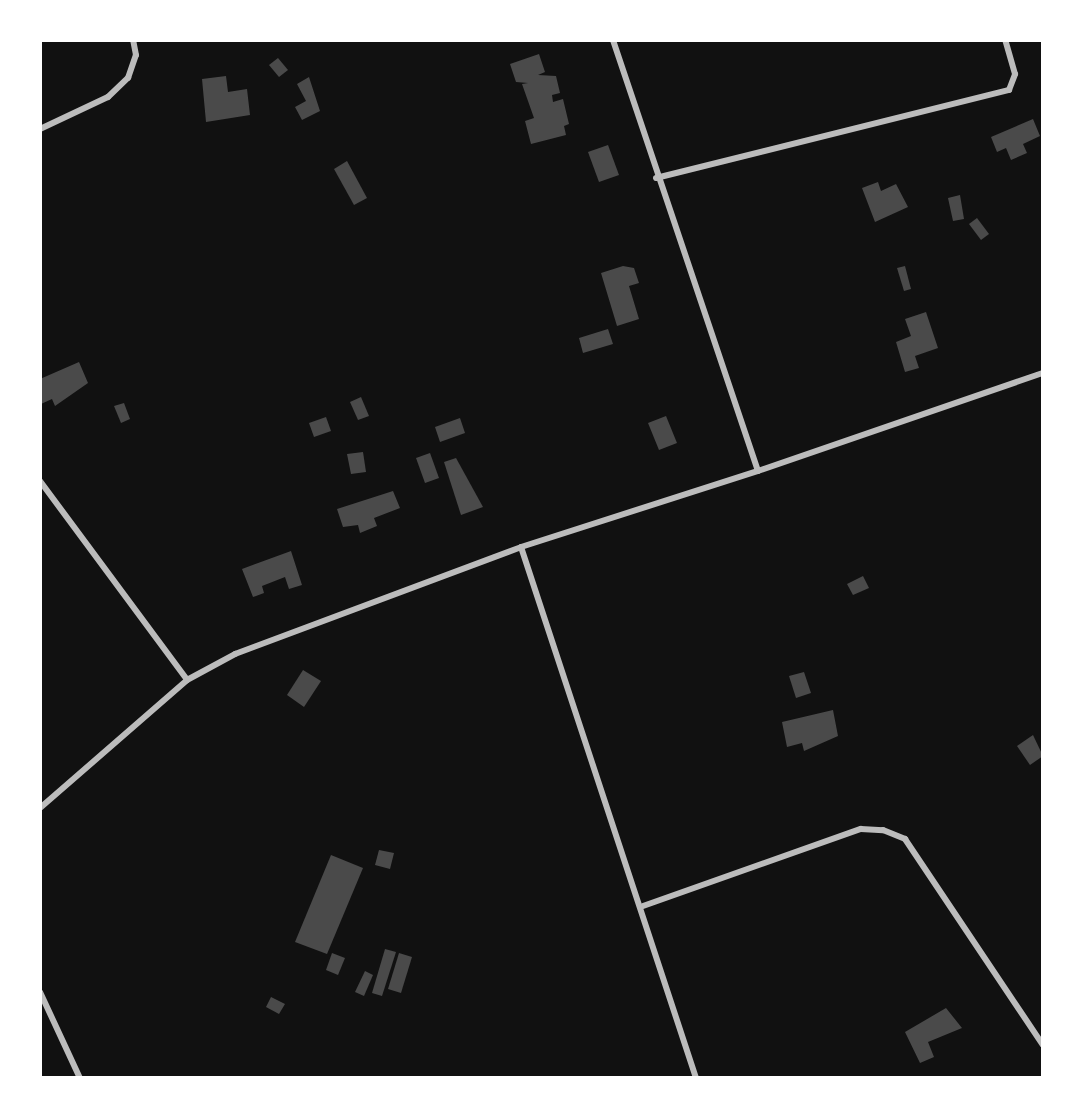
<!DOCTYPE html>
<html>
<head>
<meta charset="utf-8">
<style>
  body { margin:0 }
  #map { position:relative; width:1083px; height:1118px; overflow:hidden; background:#111; font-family:Barlow,sans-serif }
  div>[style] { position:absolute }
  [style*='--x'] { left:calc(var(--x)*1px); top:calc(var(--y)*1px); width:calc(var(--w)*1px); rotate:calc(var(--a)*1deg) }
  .building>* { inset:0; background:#4a4a4a }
  .minor>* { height:6px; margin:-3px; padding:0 3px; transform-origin:3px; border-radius:3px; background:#bcbcbc }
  span { translate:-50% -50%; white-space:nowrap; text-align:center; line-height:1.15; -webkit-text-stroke:10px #fff; paint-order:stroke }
  .frame { position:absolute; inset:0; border:42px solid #fff; pointer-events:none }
</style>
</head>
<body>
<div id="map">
  <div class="building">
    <i style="clip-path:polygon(539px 54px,545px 72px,538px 75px,556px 76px,560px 93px,552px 95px,553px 102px,563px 99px,569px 124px,564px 126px,566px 135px,531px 144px,525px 121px,534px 118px,522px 84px,528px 83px,516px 82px,510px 64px)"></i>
    <i style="clip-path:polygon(278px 58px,288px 70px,279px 77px,269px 65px)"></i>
    <i style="clip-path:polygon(226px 76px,228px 92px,247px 89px,250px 115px,206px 122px,202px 79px)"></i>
    <i style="clip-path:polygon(309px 77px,320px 111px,302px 120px,295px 107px,306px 101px,297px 84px)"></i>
    <i style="clip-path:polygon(1033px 119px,1040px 136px,1023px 144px,1027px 153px,1011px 160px,1006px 148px,997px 152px,991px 137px)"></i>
    <i style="clip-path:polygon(608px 145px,619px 175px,599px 182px,588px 152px)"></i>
    <i style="clip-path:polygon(347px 161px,367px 198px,354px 205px,334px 169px)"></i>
    <i style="clip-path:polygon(878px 182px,881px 191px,896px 184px,908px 207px,875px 222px,862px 188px)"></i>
    <i style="clip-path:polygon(960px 195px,964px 219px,953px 221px,948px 198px)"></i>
    <i style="clip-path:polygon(977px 218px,989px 234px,981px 240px,969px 224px)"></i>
    <i style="clip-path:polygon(623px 266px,634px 268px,639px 283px,629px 286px,639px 319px,617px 326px,601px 273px)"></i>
    <i style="clip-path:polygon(905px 266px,911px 289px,904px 291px,897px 268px)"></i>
    <i style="clip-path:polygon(926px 312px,938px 348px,915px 356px,919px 368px,905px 372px,896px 342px,911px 336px,905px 319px)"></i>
    <i style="clip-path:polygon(608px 329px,613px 344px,583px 353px,579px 338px)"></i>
    <i style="clip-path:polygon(79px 362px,88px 383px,55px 406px,52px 399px,41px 404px,40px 379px)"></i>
    <i style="clip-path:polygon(361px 397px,369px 416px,358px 420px,350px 402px)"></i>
    <i style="clip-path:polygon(124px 403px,130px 419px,121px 423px,114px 406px)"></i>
    <i style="clip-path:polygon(666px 416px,677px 443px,659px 450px,648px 423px)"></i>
    <i style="clip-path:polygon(326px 417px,331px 431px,314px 437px,309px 423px)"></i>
    <i style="clip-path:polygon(460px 418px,465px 433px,440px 442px,435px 427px)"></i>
    <i style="clip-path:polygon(363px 452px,366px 472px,351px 474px,347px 454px)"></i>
    <i style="clip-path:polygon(430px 453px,439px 478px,425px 483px,416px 458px)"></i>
    <i style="clip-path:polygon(456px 458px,483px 507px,461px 515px,444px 462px)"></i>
    <i style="clip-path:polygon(393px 491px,400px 508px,374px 518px,377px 526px,360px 533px,358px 525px,343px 527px,337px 509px)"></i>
    <i style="clip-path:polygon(291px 551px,302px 585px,289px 589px,285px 577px,262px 586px,264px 593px,253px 597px,242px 569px)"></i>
    <i style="clip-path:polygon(863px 576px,869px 588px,853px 595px,847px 584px)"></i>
    <i style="clip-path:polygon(303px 670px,321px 681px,304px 707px,287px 695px)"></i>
    <i style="clip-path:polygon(804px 672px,811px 693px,796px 698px,789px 676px)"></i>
    <i style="clip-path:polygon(833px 710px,838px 736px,804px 751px,802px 743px,787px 747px,782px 722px)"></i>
    <i style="clip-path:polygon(1033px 735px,1043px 756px,1030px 765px,1017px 746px)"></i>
    <i style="clip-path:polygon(379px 850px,394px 853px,390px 869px,375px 865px)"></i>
    <i style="clip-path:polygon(331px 855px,363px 868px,327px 954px,295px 942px)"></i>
    <i style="clip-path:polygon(385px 949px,396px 952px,382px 996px,372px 993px)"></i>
    <i style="clip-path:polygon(332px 953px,345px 958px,338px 975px,326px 970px)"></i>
    <i style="clip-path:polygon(399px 953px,412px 957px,401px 993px,388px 989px)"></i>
    <i style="clip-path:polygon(365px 971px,373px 975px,364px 996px,355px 992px)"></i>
    <i style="clip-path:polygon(271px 997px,285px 1004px,279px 1014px,266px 1007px)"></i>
    <i style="clip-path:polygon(946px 1008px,962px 1028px,928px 1042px,934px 1057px,920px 1063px,905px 1032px)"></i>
  </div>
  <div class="minor">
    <i style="--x:40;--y:129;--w:75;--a:-25.2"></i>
    <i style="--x:108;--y:97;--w:28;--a:-44"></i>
    <i style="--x:128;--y:78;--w:24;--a:-71"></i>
    <i style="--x:136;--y:55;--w:15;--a:-101"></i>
    <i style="--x:656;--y:178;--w:364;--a:-14"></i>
    <i style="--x:1009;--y:90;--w:17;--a:-69"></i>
    <i style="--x:1015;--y:74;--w:35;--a:-106"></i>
    <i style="--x:758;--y:471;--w:301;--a:-19"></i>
    <i style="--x:40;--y:481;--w:247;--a:53.5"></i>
    <i style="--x:521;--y:547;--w:559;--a:71.76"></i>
    <i style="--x:40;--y:808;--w:195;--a:-41"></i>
    <i style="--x:187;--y:680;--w:55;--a:-28.4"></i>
    <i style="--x:235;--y:654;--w:305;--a:-20.5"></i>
    <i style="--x:521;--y:547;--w:249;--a:-17.8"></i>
    <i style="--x:758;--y:471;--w:455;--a:-108.6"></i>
    <i style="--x:643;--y:906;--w:231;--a:-19.5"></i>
    <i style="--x:861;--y:829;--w:22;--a:3"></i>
    <i style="--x:883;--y:830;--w:24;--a:22"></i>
    <i style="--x:905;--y:839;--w:248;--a:56.2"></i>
    <i style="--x:40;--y:992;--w:95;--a:65.1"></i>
  </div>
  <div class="frame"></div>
</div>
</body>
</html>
